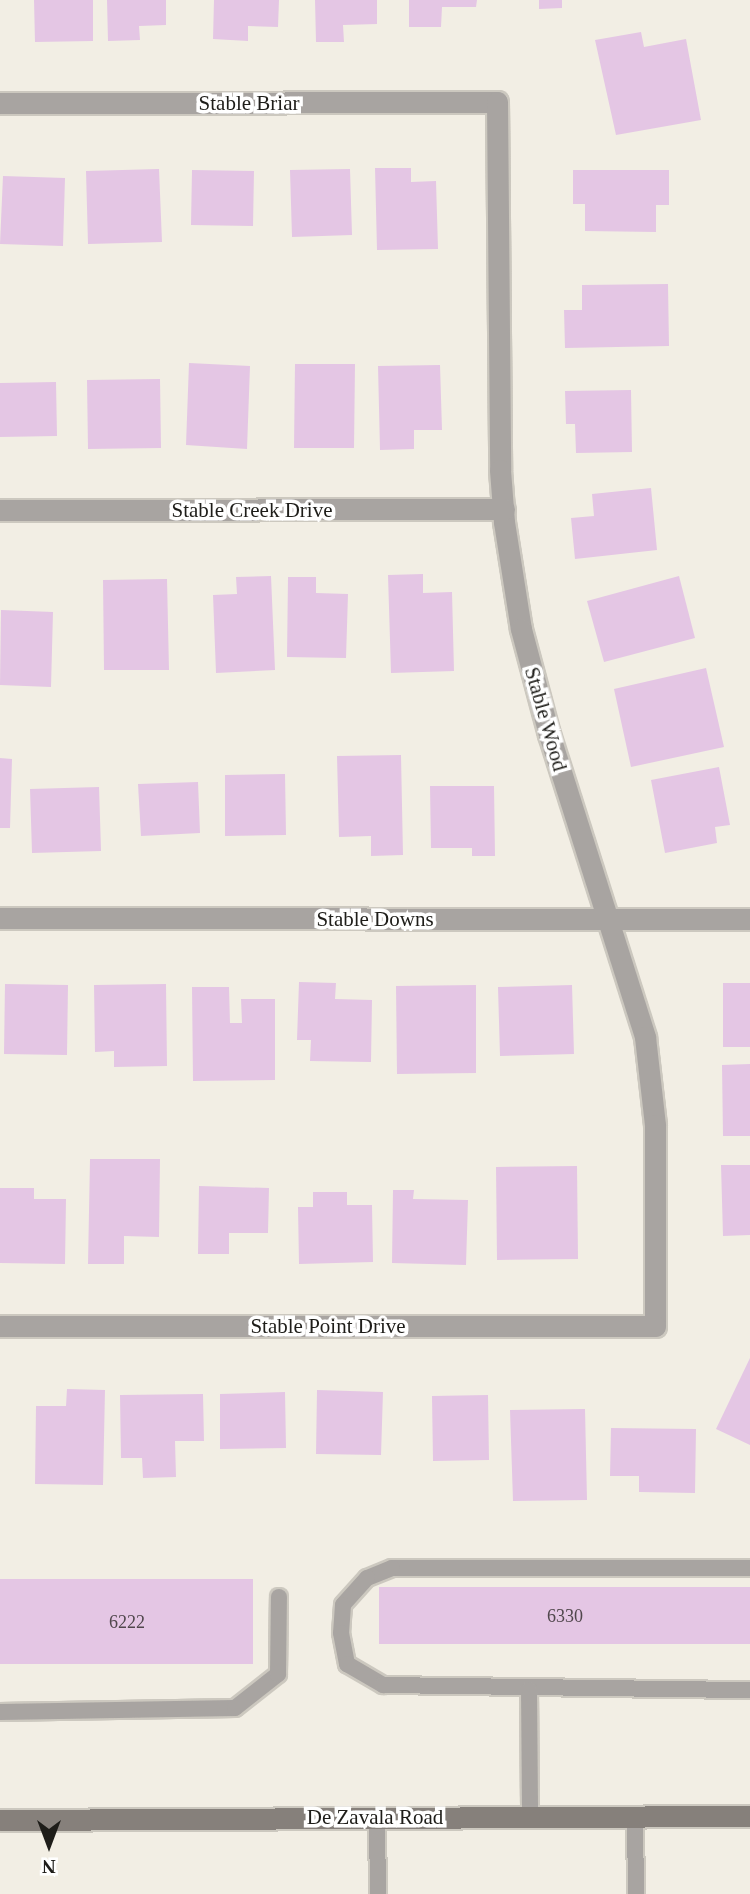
<!DOCTYPE html>
<html>
<head>
<meta charset="utf-8">
<style>
  body { margin:0 }
  #map { position:relative; width:750px; height:1894px; overflow:hidden; background:#f2eee4; font-family:"Times New Roman",serif }
  div>[style] { position:absolute }
  [style*='--x'] { left:calc(var(--x)*1px); top:calc(var(--y)*1px); width:calc(var(--w)*1px); rotate:calc(var(--a)*1deg) }
  .building>* { inset:0; background:#e4c6e4 }
  .roads { filter:drop-shadow(2px 0 #ccc8bf) drop-shadow(-2px 0 #ccc8bf) drop-shadow(0 2px #ccc8bf) drop-shadow(0 -2px #ccc8bf) }
  .lane>* { height:16px; margin:-8px; padding:0 8px; transform-origin:8px; border-radius:8px; background:#a8a4a1 }
  .street>* { height:21px; margin:-10.5px; padding:0 10.5px; transform-origin:10.5px; border-radius:10.5px; background:#a8a4a1 }
  .secondary>* { height:21px; margin:-10.5px; padding:0 10.5px; transform-origin:10.5px; border-radius:10.5px; background:#86807b }
  span { translate:-50% -50%; white-space:nowrap; text-align:center; line-height:1.15; -webkit-text-stroke:7px #fff; paint-order:stroke }
  .number-label { font-size:18px; color:#50474c }
  .number-label span { -webkit-text-stroke-width:0 }
  .street-label { font-size:21px; color:#1e1d19 }
  .north { position:absolute; left:14px; top:1810px; width:70px; height:70px; -webkit-text-stroke:5px #fff; paint-order:stroke; rotate:180deg; font-size:19px; font-weight:700; line-height:28px; text-align:center; color:#1e1d19 }
  .north::after { content:''; display:block; margin:auto; width:24px; height:32px; background:#1e1d19; clip-path:polygon(50% 0,100% 100%,50% 72%,0 100%) }
</style>
</head>
<body>
<div id="map">
  <div class="building">
    <i style="clip-path:polygon(34px 0,93px 0,93px 41px,35px 42px)"></i>
    <i style="clip-path:polygon(107px 0,166px 0,166px 25px,139px 26px,140px 40px,108px 41px)"></i>
    <i style="clip-path:polygon(214px 0,279px 0,278px 27px,248px 26px,248px 41px,213px 39px)"></i>
    <i style="clip-path:polygon(315px 0,377px 0,377px 24px,343px 25px,344px 42px,316px 42px)"></i>
    <i style="clip-path:polygon(409px 0,477px 0,476px 7px,442px 7px,441px 27px,409px 27px)"></i>
    <i style="clip-path:polygon(539px 0,562px 0,562px 8px,539px 9px)"></i>
    <i style="clip-path:polygon(641px 32px,644px 47px,686px 39px,701px 120px,616px 135px,595px 40px)"></i>
    <i style="clip-path:polygon(375px 168px,411px 168px,411px 182px,436px 181px,438px 249px,377px 250px)"></i>
    <i style="clip-path:polygon(159px 169px,162px 242px,88px 244px,86px 171px)"></i>
    <i style="clip-path:polygon(350px 169px,352px 235px,292px 237px,290px 170px)"></i>
    <i style="clip-path:polygon(192px 170px,254px 171px,253px 226px,191px 225px)"></i>
    <i style="clip-path:polygon(573px 170px,669px 170px,669px 205px,656px 205px,656px 232px,585px 231px,585px 204px,573px 204px)"></i>
    <i style="clip-path:polygon(3px 176px,65px 178px,63px 246px,0 244px)"></i>
    <i style="clip-path:polygon(668px 284px,669px 346px,565px 348px,564px 310px,582px 310px,582px 285px)"></i>
    <i style="clip-path:polygon(189px 363px,250px 366px,247px 449px,186px 445px)"></i>
    <i style="clip-path:polygon(295px 364px,355px 364px,354px 448px,294px 448px)"></i>
    <i style="clip-path:polygon(440px 365px,442px 430px,414px 430px,414px 449px,380px 450px,378px 366px)"></i>
    <i style="clip-path:polygon(160px 379px,161px 448px,88px 449px,87px 380px)"></i>
    <i style="clip-path:polygon(56px 382px,57px 436px,0 437px,0 383px)"></i>
    <i style="clip-path:polygon(631px 390px,632px 452px,576px 453px,575px 424px,566px 424px,565px 391px)"></i>
    <i style="clip-path:polygon(651px 488px,657px 550px,575px 559px,571px 518px,594px 516px,592px 494px)"></i>
    <i style="clip-path:polygon(423px 574px,423px 593px,452px 592px,454px 671px,391px 673px,388px 575px)"></i>
    <i style="clip-path:polygon(271px 576px,275px 670px,216px 673px,213px 595px,237px 594px,236px 577px)"></i>
    <i style="clip-path:polygon(679px 576px,695px 638px,604px 662px,587px 601px)"></i>
    <i style="clip-path:polygon(288px 577px,316px 577px,316px 593px,348px 594px,346px 658px,287px 657px)"></i>
    <i style="clip-path:polygon(167px 579px,169px 670px,104px 670px,103px 580px)"></i>
    <i style="clip-path:polygon(1px 610px,53px 612px,51px 687px,0 685px)"></i>
    <i style="clip-path:polygon(706px 668px,724px 747px,631px 767px,614px 689px)"></i>
    <i style="clip-path:polygon(401px 755px,403px 855px,371px 856px,371px 836px,339px 837px,337px 756px)"></i>
    <i style="clip-path:polygon(0 758px,12px 759px,10px 828px,0 828px)"></i>
    <i style="clip-path:polygon(719px 767px,730px 825px,715px 827px,717px 843px,665px 853px,651px 780px)"></i>
    <i style="clip-path:polygon(285px 774px,286px 835px,225px 836px,225px 775px)"></i>
    <i style="clip-path:polygon(198px 782px,200px 833px,141px 836px,138px 784px)"></i>
    <i style="clip-path:polygon(430px 786px,494px 786px,495px 856px,472px 856px,472px 848px,431px 848px)"></i>
    <i style="clip-path:polygon(99px 787px,101px 851px,32px 853px,30px 789px)"></i>
    <i style="clip-path:polygon(299px 982px,336px 983px,335px 999px,372px 1000px,371px 1062px,310px 1061px,311px 1040px,297px 1040px)"></i>
    <i style="clip-path:polygon(723px 983px,750px 983px,750px 1047px,723px 1047px)"></i>
    <i style="clip-path:polygon(5px 984px,68px 985px,67px 1055px,4px 1054px)"></i>
    <i style="clip-path:polygon(166px 984px,167px 1066px,114px 1067px,114px 1051px,95px 1052px,94px 985px)"></i>
    <i style="clip-path:polygon(476px 985px,476px 1073px,397px 1074px,396px 986px)"></i>
    <i style="clip-path:polygon(572px 985px,574px 1054px,500px 1056px,498px 987px)"></i>
    <i style="clip-path:polygon(192px 987px,229px 987px,230px 1023px,242px 1023px,241px 999px,275px 999px,275px 1080px,193px 1081px)"></i>
    <i style="clip-path:polygon(750px 1064px,750px 1136px,723px 1136px,722px 1065px)"></i>
    <i style="clip-path:polygon(90px 1159px,160px 1159px,159px 1237px,124px 1236px,124px 1264px,88px 1264px)"></i>
    <i style="clip-path:polygon(721px 1165px,750px 1165px,750px 1235px,723px 1236px)"></i>
    <i style="clip-path:polygon(577px 1166px,578px 1259px,497px 1260px,496px 1167px)"></i>
    <i style="clip-path:polygon(199px 1186px,269px 1188px,268px 1233px,229px 1233px,229px 1254px,198px 1254px)"></i>
    <i style="clip-path:polygon(0 1188px,34px 1188px,34px 1199px,66px 1199px,65px 1264px,0 1263px)"></i>
    <i style="clip-path:polygon(393px 1190px,414px 1190px,413px 1199px,468px 1200px,466px 1265px,392px 1263px)"></i>
    <i style="clip-path:polygon(313px 1192px,347px 1192px,347px 1205px,372px 1205px,373px 1262px,299px 1264px,298px 1207px,313px 1207px)"></i>
    <i style="clip-path:polygon(750px 1358px,750px 1445px,716px 1429px)"></i>
    <i style="clip-path:polygon(67px 1389px,105px 1390px,103px 1485px,35px 1484px,36px 1406px,66px 1406px)"></i>
    <i style="clip-path:polygon(317px 1390px,383px 1392px,381px 1455px,316px 1454px)"></i>
    <i style="clip-path:polygon(285px 1392px,286px 1448px,220px 1449px,220px 1394px)"></i>
    <i style="clip-path:polygon(203px 1394px,204px 1441px,175px 1441px,176px 1477px,143px 1478px,142px 1458px,121px 1458px,120px 1395px)"></i>
    <i style="clip-path:polygon(488px 1395px,489px 1460px,433px 1461px,432px 1396px)"></i>
    <i style="clip-path:polygon(585px 1409px,587px 1500px,513px 1501px,510px 1410px)"></i>
    <i style="clip-path:polygon(611px 1428px,696px 1429px,695px 1493px,639px 1492px,639px 1476px,610px 1476px)"></i>
    <i style="clip-path:polygon(0 1579px,253px 1579px,253px 1664px,0 1664px)"></i>
    <i style="clip-path:polygon(379px 1587px,750px 1587px,750px 1644px,379px 1644px)"></i>
  </div>
  <div class="roads">
    <div class="lane">
      <i style="--x:750;--y:1568;--w:358;--a:180"></i>
      <i style="--x:392;--y:1568;--w:27;--a:158"></i>
      <i style="--x:367;--y:1578;--w:36;--a:132"></i>
      <i style="--x:343;--y:1605;--w:28;--a:94"></i>
      <i style="--x:341;--y:1633;--w:32;--a:79"></i>
      <i style="--x:347;--y:1664;--w:42;--a:30.3"></i>
      <i style="--x:383;--y:1685;--w:367;--a:0.8"></i>
      <i style="--x:529;--y:1690;--w:127;--a:89.5"></i>
      <i style="--x:0;--y:1712;--w:235;--a:-1"></i>
      <i style="--x:235;--y:1708;--w:55;--a:-38.3"></i>
      <i style="--x:278;--y:1674;--w:77;--a:-89.3"></i>
      <i style="--x:635;--y:1816;--w:78;--a:89.3"></i>
      <i style="--x:377;--y:1817;--w:77;--a:89.3"></i>
    </div>
    <div class="street">
      <i style="--x:0;--y:103;--w:497;--a:-0.1"></i>
      <i style="--x:497;--y:102;--w:368;--a:89.5"></i>
      <i style="--x:500;--y:470;--w:52;--a:85.6"></i>
      <i style="--x:504;--y:522;--w:108;--a:81"></i>
      <i style="--x:521;--y:629;--w:109;--a:75.1"></i>
      <i style="--x:549;--y:734;--w:318;--a:72.4"></i>
      <i style="--x:645;--y:1037;--w:89;--a:83.5"></i>
      <i style="--x:655;--y:1125;--w:201;--a:90"></i>
      <i style="--x:655;--y:1326;--w:655;--a:180"></i>
      <i style="--x:0;--y:510;--w:504;--a:-0.11"></i>
      <i style="--x:0;--y:918;--w:750;--a:0.08"></i>
    </div>
    <div class="secondary">
      <i style="--x:0;--y:1820;--w:750;--a:-0.31"></i>
    </div>
  </div>
  <div class="number-label">
    <span style="left:565px;top:1616px">6330</span>
    <span style="left:127px;top:1622px">6222</span>
  </div>
  <div class="street-label">
    <span style="left:249px;top:103px">Stable Briar</span>
    <span style="left:252px;top:510px">Stable Creek Drive</span>
    <span style="left:546px;top:719px;rotate:74deg">Stable Wood</span>
    <span style="left:375px;top:919px">Stable Downs</span>
    <span style="left:328px;top:1326px">Stable Point Drive</span>
    <span style="left:375px;top:1817px">De Zavala Road</span>
  </div>
  <div class="north">N</div>
</div>
</body>
</html>
